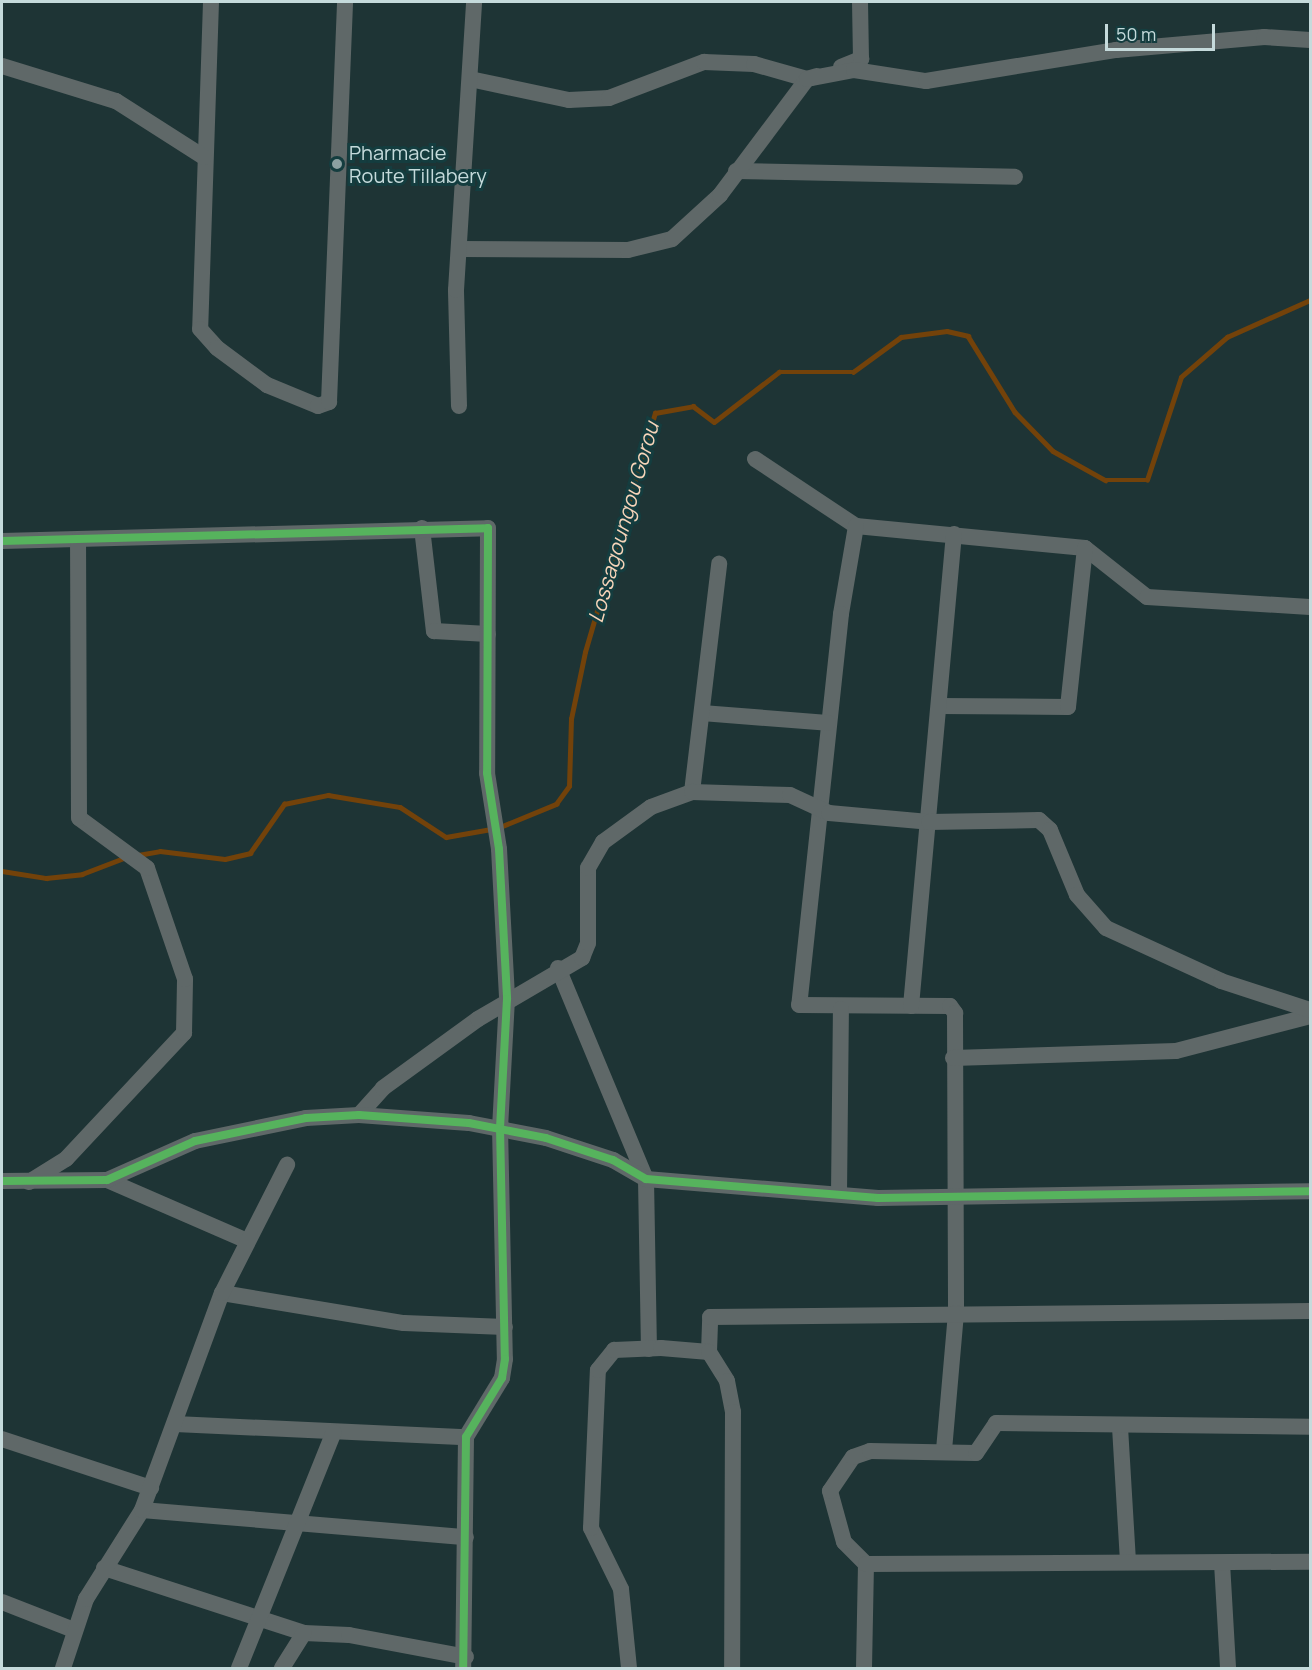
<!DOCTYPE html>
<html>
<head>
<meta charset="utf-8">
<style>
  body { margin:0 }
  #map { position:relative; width:1312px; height:1670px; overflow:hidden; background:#1e3435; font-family:Manrope,sans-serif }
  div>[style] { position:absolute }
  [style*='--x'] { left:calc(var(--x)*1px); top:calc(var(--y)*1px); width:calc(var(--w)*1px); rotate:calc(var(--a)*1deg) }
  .stream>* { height:4.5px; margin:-2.25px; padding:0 2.25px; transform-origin:2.25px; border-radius:2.25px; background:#73420a }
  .minor>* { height:16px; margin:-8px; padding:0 8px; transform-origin:8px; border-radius:8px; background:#5f6868 }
  .cycleway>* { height:8px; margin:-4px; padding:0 4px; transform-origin:4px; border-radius:4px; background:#56b35d }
  .dots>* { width:16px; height:16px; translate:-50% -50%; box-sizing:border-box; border:3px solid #143d3f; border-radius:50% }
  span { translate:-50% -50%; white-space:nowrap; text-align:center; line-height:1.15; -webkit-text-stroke:6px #143d3f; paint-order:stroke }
  .poi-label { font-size:20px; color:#c5dadb }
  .left { translate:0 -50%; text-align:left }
  .water-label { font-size:21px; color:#f6d4b9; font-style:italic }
  .frame { position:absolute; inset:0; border:3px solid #c5dadb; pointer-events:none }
  .scale { position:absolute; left:1105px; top:24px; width:110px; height:27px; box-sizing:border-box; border:3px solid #c5dadb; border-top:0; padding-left:8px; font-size:18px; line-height:21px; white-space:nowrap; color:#c5dadb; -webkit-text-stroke:4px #143d3f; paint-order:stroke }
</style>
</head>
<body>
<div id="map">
  <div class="stream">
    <i style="--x:500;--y:827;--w:61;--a:-22.3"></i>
    <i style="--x:556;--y:804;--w:22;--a:-54"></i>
    <i style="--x:569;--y:786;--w:67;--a:-88.3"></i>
    <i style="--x:571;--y:719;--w:68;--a:-78.2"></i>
    <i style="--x:585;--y:652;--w:249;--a:-73.7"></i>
    <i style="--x:655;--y:413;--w:39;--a:-10"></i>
    <i style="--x:693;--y:406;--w:26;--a:37"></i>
    <i style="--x:714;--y:422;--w:82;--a:-37.6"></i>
    <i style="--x:779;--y:372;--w:74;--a:0"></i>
    <i style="--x:853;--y:372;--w:59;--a:-36.1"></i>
    <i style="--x:901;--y:337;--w:46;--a:-7.4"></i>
    <i style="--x:947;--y:331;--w:22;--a:13"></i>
    <i style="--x:968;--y:336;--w:89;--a:58.3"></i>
    <i style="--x:1015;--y:412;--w:54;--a:45.7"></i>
    <i style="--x:1053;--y:451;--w:60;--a:29.1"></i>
    <i style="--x:1105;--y:480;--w:42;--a:0"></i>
    <i style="--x:1147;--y:480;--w:108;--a:-71.7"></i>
    <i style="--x:1181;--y:377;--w:61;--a:-41"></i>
    <i style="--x:1227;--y:337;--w:91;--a:-24"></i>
    <i style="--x:138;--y:855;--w:22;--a:-10"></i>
    <i style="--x:160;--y:851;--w:65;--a:7"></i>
    <i style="--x:225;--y:859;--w:26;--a:-13"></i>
    <i style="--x:250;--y:853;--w:60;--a:-55.2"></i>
    <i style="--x:284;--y:804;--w:45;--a:-11.6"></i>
    <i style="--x:328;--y:795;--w:73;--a:9.5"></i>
    <i style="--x:400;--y:807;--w:55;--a:33.1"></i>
    <i style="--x:446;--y:837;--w:47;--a:-9.9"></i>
    <i style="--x:2;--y:871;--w:45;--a:9"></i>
    <i style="--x:46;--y:878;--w:36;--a:-6"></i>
    <i style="--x:82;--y:874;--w:45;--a:-20.9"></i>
  </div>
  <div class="minor">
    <i style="--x:211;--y:2;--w:327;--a:91.9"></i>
    <i style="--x:200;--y:329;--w:25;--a:48"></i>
    <i style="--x:217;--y:348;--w:62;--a:36.5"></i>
    <i style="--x:267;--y:385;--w:55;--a:22.4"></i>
    <i style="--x:318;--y:406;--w:12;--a:-20"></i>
    <i style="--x:329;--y:402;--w:400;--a:-87.7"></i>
    <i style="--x:2;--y:66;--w:119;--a:17.1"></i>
    <i style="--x:116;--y:101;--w:104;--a:32.5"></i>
    <i style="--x:841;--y:67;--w:22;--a:-22"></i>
    <i style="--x:861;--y:59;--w:57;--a:-91"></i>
    <i style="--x:470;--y:79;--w:101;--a:12"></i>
    <i style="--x:569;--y:100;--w:40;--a:-2.9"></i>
    <i style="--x:609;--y:98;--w:102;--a:-20.8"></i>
    <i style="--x:704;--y:62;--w:50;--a:2.3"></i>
    <i style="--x:754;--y:64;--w:55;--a:15.8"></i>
    <i style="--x:807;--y:79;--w:10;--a:-17"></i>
    <i style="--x:736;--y:171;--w:279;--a:1.2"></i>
    <i style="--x:459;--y:249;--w:169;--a:0.3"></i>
    <i style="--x:628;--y:250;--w:45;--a:-14"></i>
    <i style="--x:672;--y:239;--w:65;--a:-42.5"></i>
    <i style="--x:720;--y:195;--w:145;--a:-53.1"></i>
    <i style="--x:807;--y:79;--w:48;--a:-10.8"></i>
    <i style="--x:854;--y:70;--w:73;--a:8.7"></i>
    <i style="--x:926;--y:81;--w:193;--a:-9.3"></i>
    <i style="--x:1116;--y:50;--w:149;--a:-5"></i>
    <i style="--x:1264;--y:37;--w:46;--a:3.7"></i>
    <i style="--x:459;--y:406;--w:116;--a:-91.5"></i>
    <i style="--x:456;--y:290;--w:289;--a:-86.4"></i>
    <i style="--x:755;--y:459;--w:121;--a:33.6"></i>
    <i style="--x:856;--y:526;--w:230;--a:5.5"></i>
    <i style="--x:1085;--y:548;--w:79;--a:38.3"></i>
    <i style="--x:1147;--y:597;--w:163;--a:3.5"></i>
    <i style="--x:856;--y:526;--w:89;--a:99.7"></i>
    <i style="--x:841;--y:614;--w:393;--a:96.1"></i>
    <i style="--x:799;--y:1005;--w:151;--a:0.4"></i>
    <i style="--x:950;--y:1006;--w:9;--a:54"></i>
    <i style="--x:955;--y:1013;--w:300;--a:89.8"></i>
    <i style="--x:956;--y:1313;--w:139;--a:95"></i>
    <i style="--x:422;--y:528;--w:104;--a:83.4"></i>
    <i style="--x:434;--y:631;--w:54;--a:3.2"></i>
    <i style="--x:2;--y:541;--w:486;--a:-1.5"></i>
    <i style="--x:488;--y:528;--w:245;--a:90.2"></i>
    <i style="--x:487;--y:773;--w:77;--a:81"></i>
    <i style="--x:499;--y:849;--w:150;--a:86.9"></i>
    <i style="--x:507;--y:999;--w:128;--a:93.1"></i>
    <i style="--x:500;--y:1127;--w:232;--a:88.8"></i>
    <i style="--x:505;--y:1359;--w:19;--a:99"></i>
    <i style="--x:502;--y:1378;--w:69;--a:121.4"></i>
    <i style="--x:466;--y:1437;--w:231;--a:90.7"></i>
    <i style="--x:939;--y:706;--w:129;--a:0.4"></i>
    <i style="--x:1068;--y:707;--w:160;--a:-83.9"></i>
    <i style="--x:702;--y:713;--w:126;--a:4.5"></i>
    <i style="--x:692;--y:792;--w:230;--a:-83.2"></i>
    <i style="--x:558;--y:968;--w:229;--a:67.4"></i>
    <i style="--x:646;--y:1179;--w:170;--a:89"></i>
    <i style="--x:911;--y:1006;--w:474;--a:-84.8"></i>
    <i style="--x:953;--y:1058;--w:223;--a:-1.8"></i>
    <i style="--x:1176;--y:1051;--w:138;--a:-14.6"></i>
    <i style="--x:359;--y:1115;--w:36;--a:-48"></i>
    <i style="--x:383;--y:1088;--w:117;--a:-36"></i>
    <i style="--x:478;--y:1019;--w:121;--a:-30.4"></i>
    <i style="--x:582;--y:958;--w:16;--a:-68"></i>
    <i style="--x:588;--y:943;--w:75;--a:-90"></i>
    <i style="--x:588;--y:868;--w:30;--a:-60"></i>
    <i style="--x:603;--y:842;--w:59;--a:-36.1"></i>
    <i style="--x:651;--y:807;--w:44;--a:-20.1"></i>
    <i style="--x:692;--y:792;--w:98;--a:1.8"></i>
    <i style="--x:790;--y:795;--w:43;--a:24.8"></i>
    <i style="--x:829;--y:813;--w:100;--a:5.1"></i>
    <i style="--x:929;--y:822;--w:110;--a:-1"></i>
    <i style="--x:1039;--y:820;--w:15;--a:42"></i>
    <i style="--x:1050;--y:830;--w:70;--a:67.4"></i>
    <i style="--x:1077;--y:895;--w:44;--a:48.7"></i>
    <i style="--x:1106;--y:928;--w:127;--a:24.7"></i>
    <i style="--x:1221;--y:981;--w:94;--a:18"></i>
    <i style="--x:107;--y:1180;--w:153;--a:23.5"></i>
    <i style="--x:2;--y:1181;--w:105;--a:-0.5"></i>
    <i style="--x:107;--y:1180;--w:96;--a:-23.9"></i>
    <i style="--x:195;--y:1141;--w:113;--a:-11.7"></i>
    <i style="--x:306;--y:1118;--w:53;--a:-3.2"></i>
    <i style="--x:359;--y:1115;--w:110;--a:4.2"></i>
    <i style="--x:469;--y:1123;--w:78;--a:11"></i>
    <i style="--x:546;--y:1138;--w:71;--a:18.2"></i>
    <i style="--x:613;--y:1160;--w:38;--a:30"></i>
    <i style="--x:646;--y:1179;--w:233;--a:4.7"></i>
    <i style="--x:878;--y:1198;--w:432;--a:-0.9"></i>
    <i style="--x:29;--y:1182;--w:44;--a:-31.9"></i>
    <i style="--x:66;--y:1159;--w:173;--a:-46.9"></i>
    <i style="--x:184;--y:1033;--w:54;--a:-88.9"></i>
    <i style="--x:185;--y:979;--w:117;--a:-108.9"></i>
    <i style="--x:147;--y:868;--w:84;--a:-143.7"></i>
    <i style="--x:79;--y:818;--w:278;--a:-90.2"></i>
    <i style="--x:839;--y:1194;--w:185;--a:-89.4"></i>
    <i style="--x:222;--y:1293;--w:184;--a:9.4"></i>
    <i style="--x:404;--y:1323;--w:101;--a:2.3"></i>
    <i style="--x:709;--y:1352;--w:35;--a:-88"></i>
    <i style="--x:710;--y:1317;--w:600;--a:-0.57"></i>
    <i style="--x:175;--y:1424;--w:291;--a:2.6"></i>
    <i style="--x:1120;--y:1427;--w:135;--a:86.6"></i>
    <i style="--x:2;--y:1439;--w:157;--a:18.2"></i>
    <i style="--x:142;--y:1510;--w:325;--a:4.8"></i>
    <i style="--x:1222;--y:1563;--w:105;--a:86.7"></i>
    <i style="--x:866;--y:1564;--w:31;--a:-135"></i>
    <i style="--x:844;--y:1542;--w:53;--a:-105.4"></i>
    <i style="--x:830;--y:1491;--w:41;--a:-55.9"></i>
    <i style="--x:853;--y:1457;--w:18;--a:-19"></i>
    <i style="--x:870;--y:1451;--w:106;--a:1.1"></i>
    <i style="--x:976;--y:1453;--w:36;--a:-56"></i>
    <i style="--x:996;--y:1423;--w:314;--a:0.7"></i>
    <i style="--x:104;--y:1568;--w:210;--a:18"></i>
    <i style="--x:304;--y:1633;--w:45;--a:2.5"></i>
    <i style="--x:349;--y:1635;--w:119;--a:10.6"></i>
    <i style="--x:2;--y:1602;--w:77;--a:21.3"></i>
    <i style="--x:63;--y:1668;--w:73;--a:-71.6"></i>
    <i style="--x:86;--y:1599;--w:105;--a:-57.8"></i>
    <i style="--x:142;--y:1510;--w:231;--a:-69.8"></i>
    <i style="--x:222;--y:1293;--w:144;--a:-63.1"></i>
    <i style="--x:239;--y:1668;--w:254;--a:-68.1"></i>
    <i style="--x:282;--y:1668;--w:41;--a:-57.8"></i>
    <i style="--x:629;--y:1668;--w:79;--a:-95.8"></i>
    <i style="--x:621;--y:1589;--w:68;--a:-116.2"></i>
    <i style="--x:591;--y:1528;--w:158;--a:-87.5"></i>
    <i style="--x:598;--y:1370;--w:26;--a:-51"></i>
    <i style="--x:614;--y:1350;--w:47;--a:-2.4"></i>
    <i style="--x:661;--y:1348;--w:48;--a:4.8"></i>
    <i style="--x:709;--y:1352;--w:34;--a:58"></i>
    <i style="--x:727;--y:1381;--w:32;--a:79"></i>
    <i style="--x:733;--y:1412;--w:256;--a:90.2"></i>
    <i style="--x:864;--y:1668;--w:104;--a:-88.9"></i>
    <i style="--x:866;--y:1564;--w:444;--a:-0.3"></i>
  </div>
  <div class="cycleway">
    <i style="--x:2;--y:541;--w:486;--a:-1.5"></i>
    <i style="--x:488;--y:528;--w:245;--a:90.2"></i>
    <i style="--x:487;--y:773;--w:77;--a:81"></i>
    <i style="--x:499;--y:849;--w:150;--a:86.9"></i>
    <i style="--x:507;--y:999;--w:128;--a:93.1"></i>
    <i style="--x:500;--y:1127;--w:232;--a:88.8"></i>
    <i style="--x:505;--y:1359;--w:19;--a:99"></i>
    <i style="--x:502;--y:1378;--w:69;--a:121.4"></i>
    <i style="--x:466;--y:1437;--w:231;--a:90.7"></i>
    <i style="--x:2;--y:1181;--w:105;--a:-0.5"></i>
    <i style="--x:107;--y:1180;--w:96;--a:-23.9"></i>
    <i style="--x:195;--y:1141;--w:113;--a:-11.7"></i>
    <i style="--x:306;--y:1118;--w:53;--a:-3.2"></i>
    <i style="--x:359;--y:1115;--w:110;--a:4.2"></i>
    <i style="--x:469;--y:1123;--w:78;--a:11"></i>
    <i style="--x:546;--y:1138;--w:71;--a:18.2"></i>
    <i style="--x:613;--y:1160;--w:38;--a:30"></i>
    <i style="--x:646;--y:1179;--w:233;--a:4.7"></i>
    <i style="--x:878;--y:1198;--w:432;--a:-0.9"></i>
  </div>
  <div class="dots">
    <i style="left:337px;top:164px;background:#8ba0a1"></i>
  </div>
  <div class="poi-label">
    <span class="left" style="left:349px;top:164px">Pharmacie<br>Route Tillabery</span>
  </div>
  <div class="water-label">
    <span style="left:623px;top:522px;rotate:-74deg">Lossagoungou Gorou</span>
  </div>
  <div class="frame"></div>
  <div class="scale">50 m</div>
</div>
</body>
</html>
